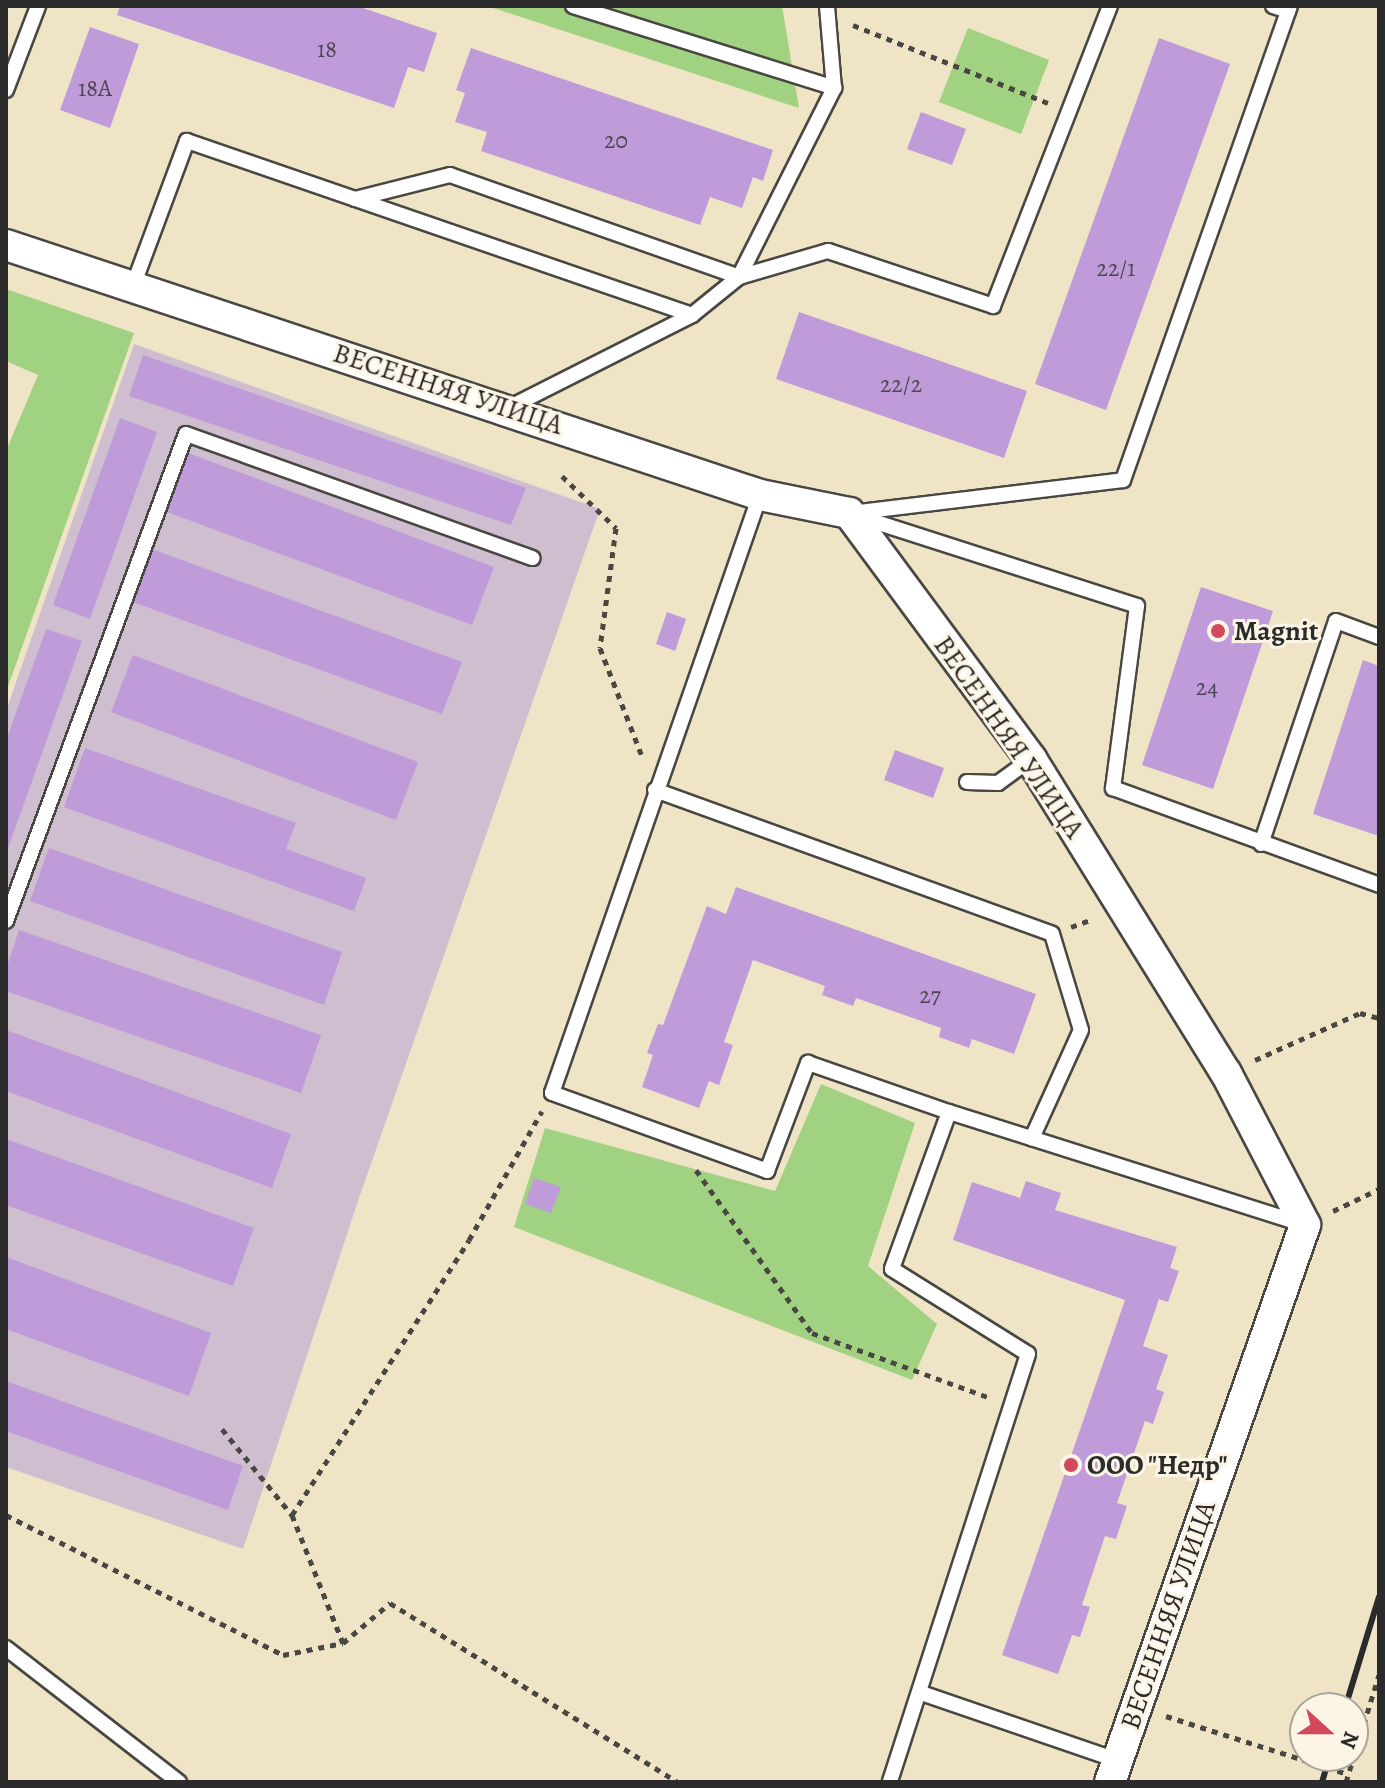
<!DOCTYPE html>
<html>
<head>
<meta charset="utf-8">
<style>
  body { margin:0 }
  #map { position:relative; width:1385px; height:1788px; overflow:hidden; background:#efe5c6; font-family:Alegreya,serif }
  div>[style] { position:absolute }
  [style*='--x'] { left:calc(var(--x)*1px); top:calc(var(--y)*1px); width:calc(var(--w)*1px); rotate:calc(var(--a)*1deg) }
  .industrial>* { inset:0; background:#cfbdd0 }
  .green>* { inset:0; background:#a0d282 }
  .building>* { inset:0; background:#bf9cd9 }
  .path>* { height:5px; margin-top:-2.5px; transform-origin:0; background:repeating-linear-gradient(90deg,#484742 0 6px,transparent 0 12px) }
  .roads { filter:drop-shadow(2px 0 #484742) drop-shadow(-2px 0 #484742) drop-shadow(0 2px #484742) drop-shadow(0 -2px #484742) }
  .service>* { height:14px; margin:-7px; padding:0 7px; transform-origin:7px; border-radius:7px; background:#fff }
  .minor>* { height:30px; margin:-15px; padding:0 15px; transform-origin:15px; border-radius:15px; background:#fff }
  .rail>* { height:6px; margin:-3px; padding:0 3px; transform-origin:3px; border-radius:3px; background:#2b2b2b }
  .dots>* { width:22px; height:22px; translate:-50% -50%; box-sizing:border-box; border:4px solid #fcf5e5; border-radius:50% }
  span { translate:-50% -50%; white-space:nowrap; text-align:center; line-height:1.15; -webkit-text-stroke:6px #fcf5e5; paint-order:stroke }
  .number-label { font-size:24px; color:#504756 }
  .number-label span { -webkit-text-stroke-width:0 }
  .street-label { font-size:28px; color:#2b2b2b }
  .poi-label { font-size:28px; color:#2b2b2b; font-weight:700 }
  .left { translate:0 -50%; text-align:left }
  .frame { position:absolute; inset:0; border:8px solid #2b2b2b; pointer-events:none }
  .north { position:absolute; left:1289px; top:1692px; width:80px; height:80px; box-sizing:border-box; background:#fcf5e5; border:2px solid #a8a49b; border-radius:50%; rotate:111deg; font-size:22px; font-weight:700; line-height:32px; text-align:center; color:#2b2b2b }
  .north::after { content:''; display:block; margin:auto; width:28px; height:36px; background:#d1495b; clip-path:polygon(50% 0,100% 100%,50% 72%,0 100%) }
</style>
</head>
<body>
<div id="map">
  <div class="industrial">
    <i style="clip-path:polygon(134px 344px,600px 509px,358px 1201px,243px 1549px,6px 1467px,6px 711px)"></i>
  </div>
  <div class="green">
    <i style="clip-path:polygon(487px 6px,782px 6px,799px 108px)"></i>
    <i style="clip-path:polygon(968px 28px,1049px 60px,1021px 134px,939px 102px)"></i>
    <i style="clip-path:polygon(6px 289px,134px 333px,6px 692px,6px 451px,38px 375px,6px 361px)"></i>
    <i style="clip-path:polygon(821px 1084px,915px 1123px,868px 1266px,937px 1324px,912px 1380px,514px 1227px,545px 1128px,775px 1191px)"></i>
  </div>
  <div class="building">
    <i style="clip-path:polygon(120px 6px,357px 6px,437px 33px,424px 72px,408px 67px,394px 108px,117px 15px)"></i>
    <i style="clip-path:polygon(90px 27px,139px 44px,110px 128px,60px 110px)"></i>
    <i style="clip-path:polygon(1159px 38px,1230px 64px,1106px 410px,1035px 384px)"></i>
    <i style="clip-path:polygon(471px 48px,773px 150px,763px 181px,753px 177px,742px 208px,710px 197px,700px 225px,481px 151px,487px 132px,455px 122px,465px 93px,456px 90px)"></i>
    <i style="clip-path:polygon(921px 112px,966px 129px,952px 165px,907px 149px)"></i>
    <i style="clip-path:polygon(799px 312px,1027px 391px,1004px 458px,776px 379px)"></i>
    <i style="clip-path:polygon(143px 355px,526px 488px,511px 525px,129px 396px)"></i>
    <i style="clip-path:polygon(120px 418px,157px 432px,90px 619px,53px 605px)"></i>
    <i style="clip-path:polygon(188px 453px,494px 567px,472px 625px,167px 512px)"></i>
    <i style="clip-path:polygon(149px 548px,462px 662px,442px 714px,130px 601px)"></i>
    <i style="clip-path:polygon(1201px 587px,1273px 611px,1213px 789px,1142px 765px)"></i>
    <i style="clip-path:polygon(667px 612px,686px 619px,675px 651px,656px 644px)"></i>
    <i style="clip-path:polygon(46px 629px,82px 641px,6px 854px,6px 741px)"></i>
    <i style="clip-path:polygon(133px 655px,418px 762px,396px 820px,111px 712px)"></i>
    <i style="clip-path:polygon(1363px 660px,1379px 666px,1379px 836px,1313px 814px)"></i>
    <i style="clip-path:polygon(85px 748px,296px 823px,286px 849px,366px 878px,354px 911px,64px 807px)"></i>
    <i style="clip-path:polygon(895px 750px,944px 768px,933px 798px,884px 780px)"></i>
    <i style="clip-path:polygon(49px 848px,342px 952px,324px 1005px,30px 901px)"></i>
    <i style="clip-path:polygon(736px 887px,1036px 994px,1014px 1054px,972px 1039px,969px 1048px,939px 1037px,941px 1028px,856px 998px,853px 1006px,822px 995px,825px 986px,753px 960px,724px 1042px,733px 1045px,719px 1085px,709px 1081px,699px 1108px,642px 1087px,653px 1055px,647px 1053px,658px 1024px,663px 1025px,707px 906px,726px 914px)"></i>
    <i style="clip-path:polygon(19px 930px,321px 1035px,301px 1093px,6px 991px,6px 969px)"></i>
    <i style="clip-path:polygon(6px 1030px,291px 1134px,272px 1188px,6px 1091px)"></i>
    <i style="clip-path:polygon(6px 1139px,254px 1228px,233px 1286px,6px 1205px)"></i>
    <i style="clip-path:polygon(534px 1178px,561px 1187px,551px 1213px,525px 1204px)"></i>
    <i style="clip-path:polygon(1026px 1181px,1061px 1193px,1055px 1210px,1177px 1247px,1170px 1268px,1179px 1271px,1168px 1302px,1159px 1299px,1143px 1346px,1168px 1355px,1156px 1389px,1164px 1392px,1153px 1424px,1145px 1421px,1117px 1503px,1127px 1506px,1116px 1539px,1105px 1536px,1082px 1605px,1090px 1607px,1080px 1637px,1072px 1635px,1058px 1674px,1002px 1655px,1125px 1300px,953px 1240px,972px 1182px,1020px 1198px)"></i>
    <i style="clip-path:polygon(6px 1257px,211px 1333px,189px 1396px,6px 1329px)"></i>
    <i style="clip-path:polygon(6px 1381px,243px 1466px,228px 1510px,6px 1431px)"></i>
  </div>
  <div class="path">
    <i style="--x:853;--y:25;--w:210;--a:21.8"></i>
    <i style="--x:562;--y:476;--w:75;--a:43.9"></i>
    <i style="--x:616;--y:528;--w:121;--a:97.6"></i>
    <i style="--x:600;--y:648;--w:119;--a:68.8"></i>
    <i style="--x:1071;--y:927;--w:20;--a:-20"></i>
    <i style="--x:1255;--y:1060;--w:115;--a:-24.1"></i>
    <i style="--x:1360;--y:1013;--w:20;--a:15"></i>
    <i style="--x:696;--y:1170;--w:200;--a:54.6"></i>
    <i style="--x:812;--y:1333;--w:190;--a:20"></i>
    <i style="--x:1333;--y:1211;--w:51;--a:-25.6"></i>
    <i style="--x:222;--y:1429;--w:111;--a:50.9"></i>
    <i style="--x:292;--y:1515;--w:138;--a:68.3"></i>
    <i style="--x:6;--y:1515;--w:310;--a:26.8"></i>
    <i style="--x:283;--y:1655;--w:61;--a:-11.3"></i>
    <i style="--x:343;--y:1643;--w:62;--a:-40.4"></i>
    <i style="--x:390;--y:1603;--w:339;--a:31.9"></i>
    <i style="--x:292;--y:1515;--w:327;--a:-57.2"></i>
    <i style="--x:469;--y:1240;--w:148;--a:-60.5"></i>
    <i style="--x:1166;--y:1716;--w:191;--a:17.7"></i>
    <i style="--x:1346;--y:1782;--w:112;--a:-72.9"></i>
  </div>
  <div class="roads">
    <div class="service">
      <i style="--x:573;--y:6;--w:274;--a:17.4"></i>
      <i style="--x:834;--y:88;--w:82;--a:-94.9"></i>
      <i style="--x:1273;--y:6;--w:16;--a:18"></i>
      <i style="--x:1288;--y:11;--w:5;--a:-68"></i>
      <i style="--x:6;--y:90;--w:90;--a:-69.1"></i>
      <i style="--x:355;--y:199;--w:98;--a:-14.2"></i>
      <i style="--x:450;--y:175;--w:306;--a:19.4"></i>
      <i style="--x:739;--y:277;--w:212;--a:-63.3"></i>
      <i style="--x:133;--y:286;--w:155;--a:-69.6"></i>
      <i style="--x:187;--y:141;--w:534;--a:19.01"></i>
      <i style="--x:508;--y:408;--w:206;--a:-26.8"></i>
      <i style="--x:692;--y:315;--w:60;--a:-39"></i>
      <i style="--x:739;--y:277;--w:93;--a:-16.3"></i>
      <i style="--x:828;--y:251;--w:174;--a:18.4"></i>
      <i style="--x:993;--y:306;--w:322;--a:-68.7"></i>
      <i style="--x:760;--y:495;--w:633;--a:109.18"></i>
      <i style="--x:552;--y:1093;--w:229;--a:19.9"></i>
      <i style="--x:767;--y:1171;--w:116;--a:-69.2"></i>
      <i style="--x:808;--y:1063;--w:149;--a:19.2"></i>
      <i style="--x:949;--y:1112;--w:167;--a:110"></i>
      <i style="--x:892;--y:1269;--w:160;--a:32"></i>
      <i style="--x:1028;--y:1354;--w:450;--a:107.9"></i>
      <i style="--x:851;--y:513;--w:274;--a:-6.9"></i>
      <i style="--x:1123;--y:480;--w:497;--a:-70.6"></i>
      <i style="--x:857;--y:516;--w:294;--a:17.8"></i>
      <i style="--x:1137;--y:606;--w:184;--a:97.5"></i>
      <i style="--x:1113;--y:788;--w:283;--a:20"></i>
      <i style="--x:967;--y:782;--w:31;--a:2"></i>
      <i style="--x:998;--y:783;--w:41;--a:-36"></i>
      <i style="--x:655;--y:790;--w:422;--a:19.9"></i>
      <i style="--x:1052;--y:934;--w:100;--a:73.2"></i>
      <i style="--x:1081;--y:1030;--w:119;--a:114.4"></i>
      <i style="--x:1261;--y:844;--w:235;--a:-71.4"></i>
      <i style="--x:1336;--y:621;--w:46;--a:20.4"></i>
      <i style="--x:6;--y:921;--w:519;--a:-69.72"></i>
      <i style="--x:186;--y:434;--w:368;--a:19.7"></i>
      <i style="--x:949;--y:1112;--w:371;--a:17.6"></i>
      <i style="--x:6;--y:1648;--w:219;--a:37.8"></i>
      <i style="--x:921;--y:1693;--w:207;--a:18.9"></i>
    </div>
    <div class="minor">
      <i style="--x:6;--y:245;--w:794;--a:18.34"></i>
      <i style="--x:760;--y:495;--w:91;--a:11.4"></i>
      <i style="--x:849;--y:513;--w:306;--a:53.5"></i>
      <i style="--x:1031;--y:759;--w:370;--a:58.2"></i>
      <i style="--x:1226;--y:1073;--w:171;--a:62.5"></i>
      <i style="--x:1305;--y:1225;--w:590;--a:109.29"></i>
    </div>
  </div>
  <div class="rail">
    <i style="--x:1345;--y:1708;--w:116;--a:-73"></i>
    <i style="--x:1322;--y:1782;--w:27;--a:-73"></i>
  </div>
  <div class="dots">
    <i style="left:1218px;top:631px;background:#d1495b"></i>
    <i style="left:1071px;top:1465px;background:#d1495b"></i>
  </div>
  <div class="number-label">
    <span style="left:327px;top:50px">18</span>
    <span style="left:95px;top:89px">18А</span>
    <span style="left:616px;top:141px">20</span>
    <span style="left:1116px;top:269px">22/1</span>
    <span style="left:901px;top:385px">22/2</span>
    <span style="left:1207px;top:688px">24</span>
    <span style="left:930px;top:996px">27</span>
  </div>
  <div class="street-label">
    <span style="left:448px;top:389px;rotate:18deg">ВЕСЕННЯЯ УЛИЦА</span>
    <span style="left:1009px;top:737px;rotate:55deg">ВЕСЕННЯЯ УЛИЦА</span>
    <span style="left:1168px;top:1615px;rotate:-71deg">ВЕСЕННЯЯ УЛИЦА</span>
  </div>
  <div class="poi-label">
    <span class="left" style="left:1234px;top:631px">Magnit</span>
    <span class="left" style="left:1087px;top:1465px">ООО "Недр"</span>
  </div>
  <div class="frame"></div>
  <div class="north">N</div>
</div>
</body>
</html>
